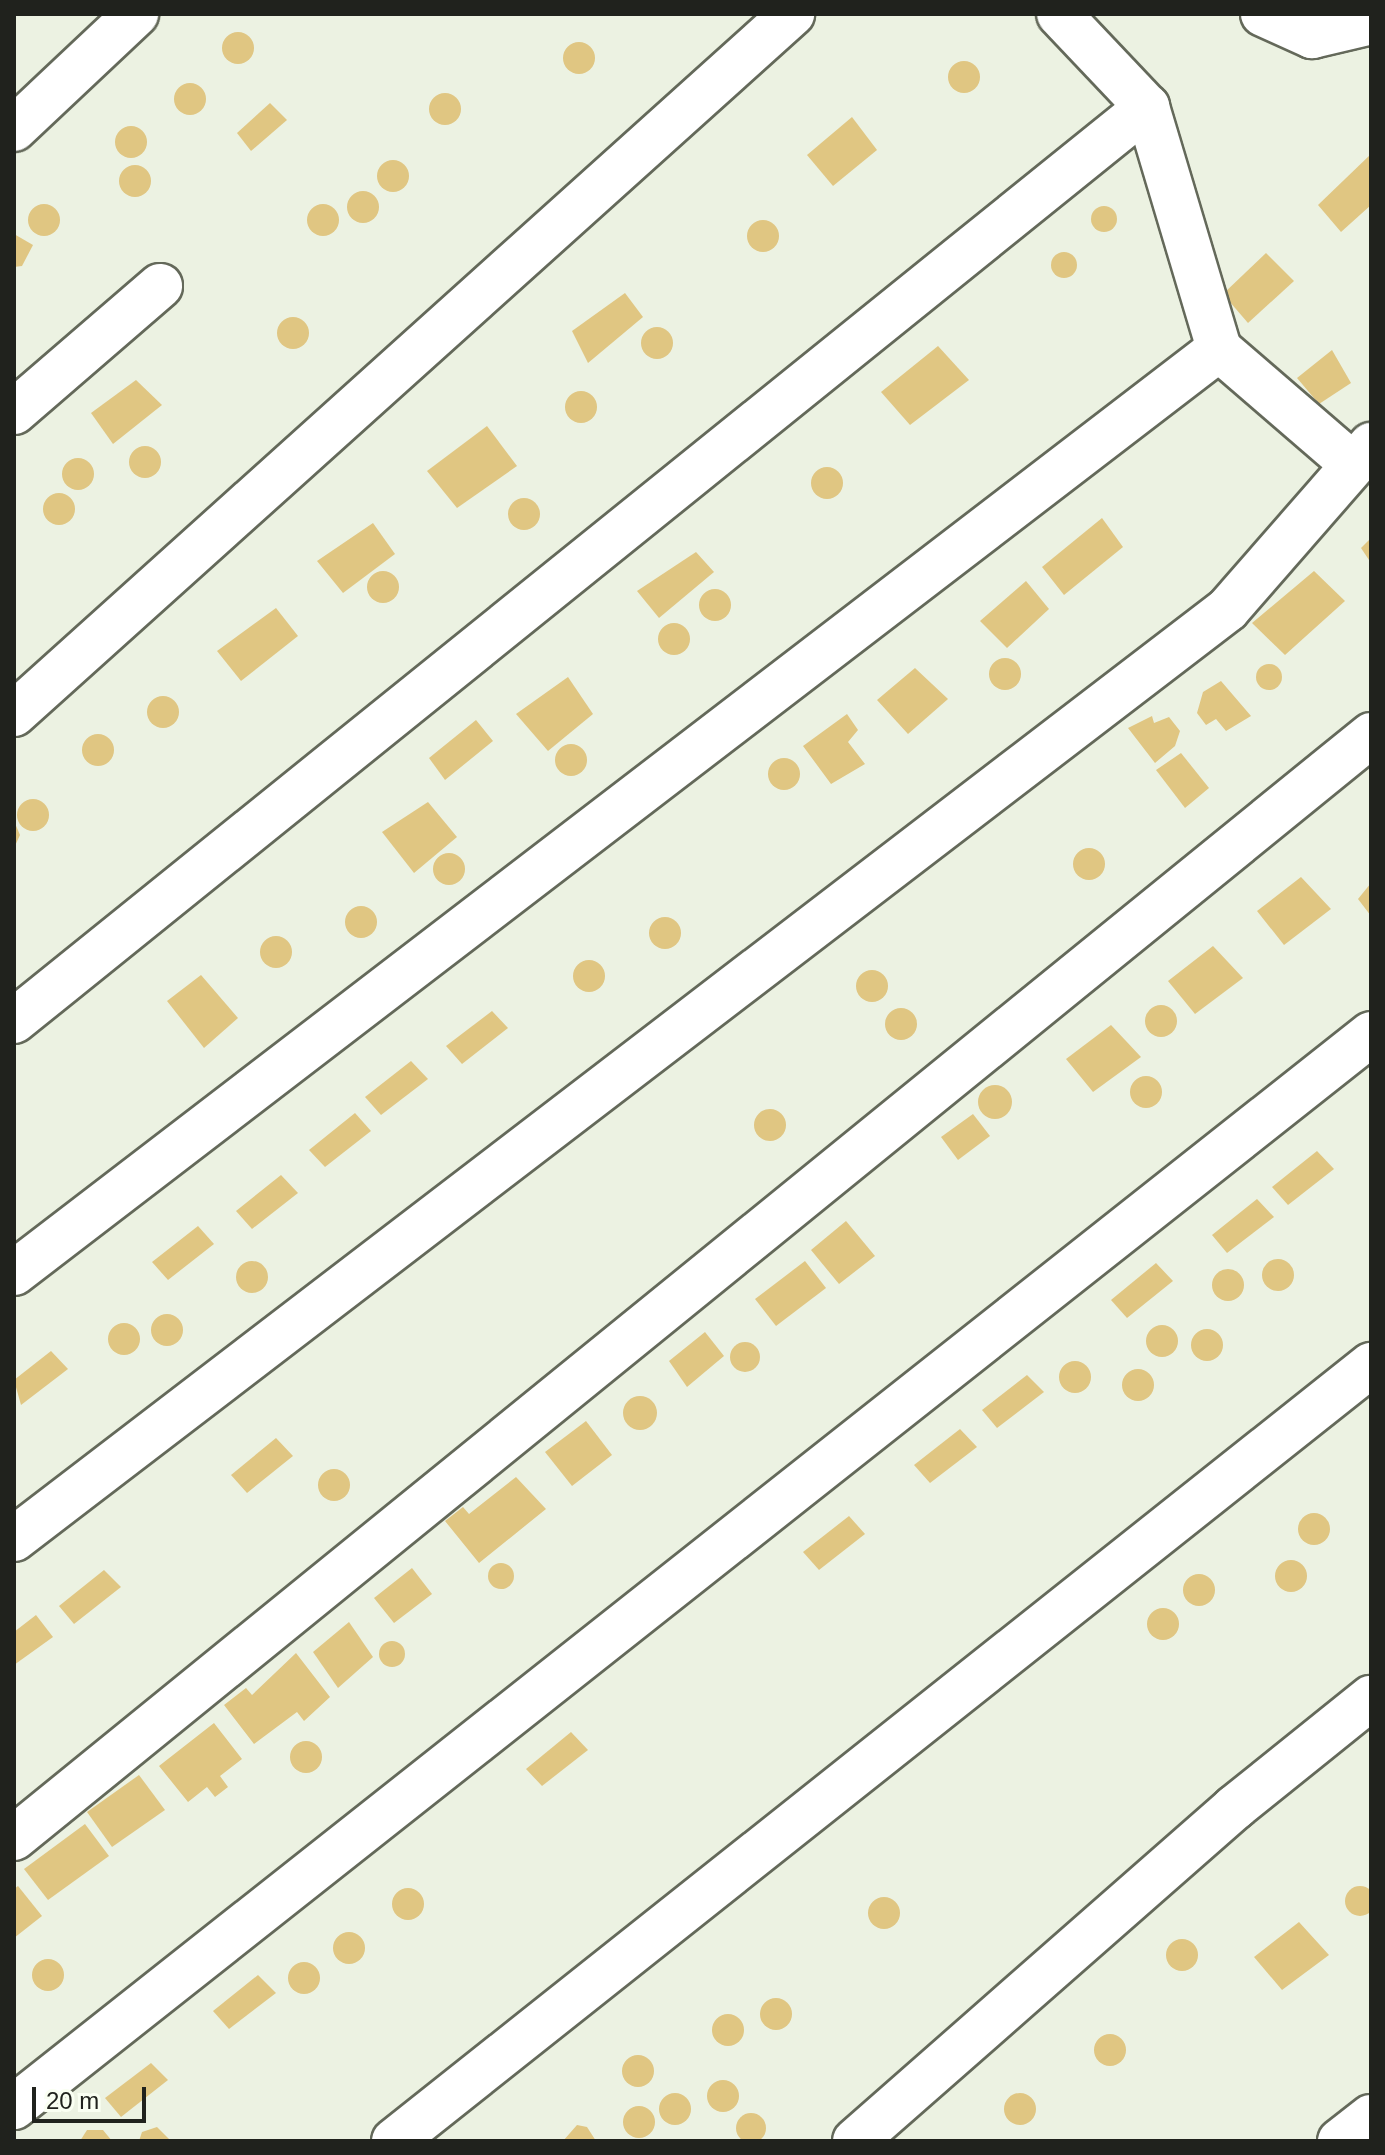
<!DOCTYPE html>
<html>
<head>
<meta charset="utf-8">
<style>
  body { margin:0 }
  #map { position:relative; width:1385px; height:2155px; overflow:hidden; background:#ecf2e2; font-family:Arial,sans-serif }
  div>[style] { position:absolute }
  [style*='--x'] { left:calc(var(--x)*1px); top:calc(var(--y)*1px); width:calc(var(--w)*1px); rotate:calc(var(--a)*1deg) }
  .building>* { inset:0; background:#e0c682 }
  .round { border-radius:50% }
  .roads { filter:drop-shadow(2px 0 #64695a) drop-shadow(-2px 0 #64695a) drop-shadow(0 2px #64695a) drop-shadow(0 -2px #64695a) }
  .minor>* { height:44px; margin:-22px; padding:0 22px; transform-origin:22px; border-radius:22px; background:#fff }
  span { translate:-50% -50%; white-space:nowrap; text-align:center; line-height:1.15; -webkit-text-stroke:8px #fafff2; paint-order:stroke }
  .frame { position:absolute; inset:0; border:16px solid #20221d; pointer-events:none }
  .scale { position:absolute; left:32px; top:2087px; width:114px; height:36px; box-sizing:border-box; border:4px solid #20221d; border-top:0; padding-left:10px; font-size:24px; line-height:28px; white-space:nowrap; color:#20221d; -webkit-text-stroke:6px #fafff2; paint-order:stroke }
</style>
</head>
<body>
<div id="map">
  <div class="building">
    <i class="round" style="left:222px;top:32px;width:32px;height:32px"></i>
    <i class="round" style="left:563px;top:42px;width:32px;height:32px"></i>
    <i class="round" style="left:948px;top:61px;width:32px;height:32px"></i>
    <i class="round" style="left:174px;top:83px;width:32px;height:32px"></i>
    <i class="round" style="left:429px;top:93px;width:32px;height:32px"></i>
    <i style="clip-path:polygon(270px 103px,287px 120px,251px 151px,237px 133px)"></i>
    <i style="clip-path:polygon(852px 117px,877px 150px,833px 186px,807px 155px)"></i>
    <i class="round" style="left:115px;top:126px;width:32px;height:32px"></i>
    <i style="clip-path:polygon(1371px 154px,1371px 205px,1341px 232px,1318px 205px)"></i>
    <i class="round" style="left:377px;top:160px;width:32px;height:32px"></i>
    <i class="round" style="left:119px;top:165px;width:32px;height:32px"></i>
    <i class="round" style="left:347px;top:191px;width:32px;height:32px"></i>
    <i class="round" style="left:28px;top:204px;width:32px;height:32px"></i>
    <i class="round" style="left:307px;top:204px;width:32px;height:32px"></i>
    <i class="round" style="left:1091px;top:206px;width:26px;height:26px"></i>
    <i class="round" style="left:747px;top:220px;width:32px;height:32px"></i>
    <i style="clip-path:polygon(14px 234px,33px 245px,22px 266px,14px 267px)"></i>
    <i class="round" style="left:1051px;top:252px;width:26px;height:26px"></i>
    <i style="clip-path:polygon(1266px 253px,1294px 281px,1248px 323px,1223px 294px)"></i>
    <i style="clip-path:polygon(625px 293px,643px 317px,588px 363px,572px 331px)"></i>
    <i class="round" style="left:277px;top:317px;width:32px;height:32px"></i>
    <i class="round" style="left:641px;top:327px;width:32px;height:32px"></i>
    <i style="clip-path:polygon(938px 346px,969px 380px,910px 425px,881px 392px)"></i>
    <i style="clip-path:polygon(1332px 350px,1351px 383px,1319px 404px,1297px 378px)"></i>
    <i style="clip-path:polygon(136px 380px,162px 405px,113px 444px,91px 413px)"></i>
    <i class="round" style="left:565px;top:391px;width:32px;height:32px"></i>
    <i style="clip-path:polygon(487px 426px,517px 466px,457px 508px,427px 471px)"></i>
    <i class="round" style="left:129px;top:446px;width:32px;height:32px"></i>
    <i class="round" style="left:62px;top:458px;width:32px;height:32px"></i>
    <i class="round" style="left:811px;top:467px;width:32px;height:32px"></i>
    <i class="round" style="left:43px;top:493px;width:32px;height:32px"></i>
    <i class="round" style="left:508px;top:498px;width:32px;height:32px"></i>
    <i style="clip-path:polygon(1102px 518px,1123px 547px,1064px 595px,1042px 567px)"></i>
    <i style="clip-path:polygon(373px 523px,395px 554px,343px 593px,317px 561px)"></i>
    <i style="clip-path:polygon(1371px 538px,1371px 563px,1361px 548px)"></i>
    <i style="clip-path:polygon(696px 552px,714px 572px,659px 618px,637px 591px)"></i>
    <i class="round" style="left:367px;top:571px;width:32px;height:32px"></i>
    <i style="clip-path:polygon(1314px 571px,1345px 601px,1285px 655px,1252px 623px)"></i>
    <i style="clip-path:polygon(1026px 581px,1049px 609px,1007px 648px,980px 621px)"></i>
    <i class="round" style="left:699px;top:589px;width:32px;height:32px"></i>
    <i style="clip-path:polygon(276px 608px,298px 636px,241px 681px,217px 651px)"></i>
    <i class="round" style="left:658px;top:623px;width:32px;height:32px"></i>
    <i class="round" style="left:989px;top:658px;width:32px;height:32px"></i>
    <i class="round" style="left:1256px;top:664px;width:26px;height:26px"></i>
    <i style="clip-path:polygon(915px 668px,948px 699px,908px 734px,877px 700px)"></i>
    <i style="clip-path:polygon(568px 677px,593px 714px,548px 751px,516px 714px)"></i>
    <i style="clip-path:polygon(1221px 681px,1251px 716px,1226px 731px,1216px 719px,1206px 725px,1197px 713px,1203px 692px)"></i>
    <i class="round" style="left:147px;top:696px;width:32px;height:32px"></i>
    <i style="clip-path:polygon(847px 714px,858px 730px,848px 742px,865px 764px,831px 784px,803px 746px)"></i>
    <i style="clip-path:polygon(1152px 716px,1154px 723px,1169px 717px,1180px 731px,1175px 746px,1155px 763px,1128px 728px)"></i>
    <i style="clip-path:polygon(476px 720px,493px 741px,445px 780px,429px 758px)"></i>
    <i class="round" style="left:82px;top:734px;width:32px;height:32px"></i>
    <i class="round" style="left:555px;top:744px;width:32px;height:32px"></i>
    <i style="clip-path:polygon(1181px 753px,1209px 788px,1185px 808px,1156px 770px)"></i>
    <i class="round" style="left:768px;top:758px;width:32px;height:32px"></i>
    <i class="round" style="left:17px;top:799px;width:32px;height:32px"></i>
    <i style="clip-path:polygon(428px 802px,457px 837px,414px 873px,382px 832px)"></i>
    <i style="clip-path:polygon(14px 821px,20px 835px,14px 848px)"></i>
    <i class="round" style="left:1073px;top:848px;width:32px;height:32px"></i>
    <i class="round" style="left:433px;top:853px;width:32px;height:32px"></i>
    <i style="clip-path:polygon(1301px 877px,1331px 909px,1284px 945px,1257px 911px)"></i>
    <i style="clip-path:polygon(1371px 883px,1371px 916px,1358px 899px)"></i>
    <i class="round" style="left:345px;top:906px;width:32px;height:32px"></i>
    <i class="round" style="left:649px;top:917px;width:32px;height:32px"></i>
    <i class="round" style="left:260px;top:936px;width:32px;height:32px"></i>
    <i style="clip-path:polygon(1213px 946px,1243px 978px,1195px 1014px,1168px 981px)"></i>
    <i class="round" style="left:573px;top:960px;width:32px;height:32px"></i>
    <i class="round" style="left:856px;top:970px;width:32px;height:32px"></i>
    <i style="clip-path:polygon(201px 975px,238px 1018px,204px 1048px,167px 1001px)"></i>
    <i class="round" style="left:1145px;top:1005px;width:32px;height:32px"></i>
    <i class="round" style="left:885px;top:1008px;width:32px;height:32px"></i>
    <i style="clip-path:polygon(492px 1011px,508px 1028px,462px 1064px,446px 1046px)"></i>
    <i style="clip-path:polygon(1111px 1025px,1141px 1057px,1093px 1092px,1066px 1059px)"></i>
    <i style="clip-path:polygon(411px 1061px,428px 1079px,381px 1115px,365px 1097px)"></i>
    <i class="round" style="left:1130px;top:1076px;width:32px;height:32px"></i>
    <i class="round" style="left:978px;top:1085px;width:34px;height:34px"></i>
    <i class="round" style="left:754px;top:1109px;width:32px;height:32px"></i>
    <i style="clip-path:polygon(355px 1113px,371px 1131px,325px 1167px,309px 1150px)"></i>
    <i style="clip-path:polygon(973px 1114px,990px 1136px,958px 1160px,941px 1137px)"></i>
    <i style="clip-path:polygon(1317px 1151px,1334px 1169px,1288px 1205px,1272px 1187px)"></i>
    <i style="clip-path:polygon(281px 1175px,298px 1193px,252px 1229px,236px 1211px)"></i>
    <i style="clip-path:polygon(1257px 1199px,1274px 1217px,1227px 1253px,1212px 1235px)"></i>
    <i style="clip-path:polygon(846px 1221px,875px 1256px,839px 1284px,811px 1250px)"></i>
    <i style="clip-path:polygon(198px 1226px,214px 1244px,168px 1280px,152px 1262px)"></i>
    <i class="round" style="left:1262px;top:1259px;width:32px;height:32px"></i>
    <i class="round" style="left:236px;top:1261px;width:32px;height:32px"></i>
    <i style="clip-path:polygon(805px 1261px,826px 1288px,776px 1326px,755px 1299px)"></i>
    <i style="clip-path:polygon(1156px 1263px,1173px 1281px,1127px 1318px,1111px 1300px)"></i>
    <i class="round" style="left:1212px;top:1269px;width:32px;height:32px"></i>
    <i class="round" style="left:151px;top:1314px;width:32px;height:32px"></i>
    <i class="round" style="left:108px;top:1323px;width:32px;height:32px"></i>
    <i class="round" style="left:1146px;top:1325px;width:32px;height:32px"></i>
    <i class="round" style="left:1191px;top:1329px;width:32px;height:32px"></i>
    <i style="clip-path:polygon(705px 1332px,724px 1356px,687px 1387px,669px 1361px)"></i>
    <i class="round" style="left:730px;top:1342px;width:30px;height:30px"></i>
    <i style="clip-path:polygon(51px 1351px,68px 1369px,21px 1405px,14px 1380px)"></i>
    <i class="round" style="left:1059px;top:1361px;width:32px;height:32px"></i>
    <i class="round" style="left:1122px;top:1369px;width:32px;height:32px"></i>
    <i style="clip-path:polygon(1027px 1375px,1044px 1392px,997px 1428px,982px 1410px)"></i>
    <i class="round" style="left:623px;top:1396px;width:34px;height:34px"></i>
    <i style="clip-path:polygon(586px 1421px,612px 1455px,572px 1486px,545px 1452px)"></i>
    <i style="clip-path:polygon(960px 1429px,977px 1447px,930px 1483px,914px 1465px)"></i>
    <i style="clip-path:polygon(276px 1438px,293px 1456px,247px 1493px,231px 1475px)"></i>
    <i class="round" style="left:318px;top:1469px;width:32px;height:32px"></i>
    <i style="clip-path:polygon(516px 1477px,546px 1509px,479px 1563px,445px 1521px,463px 1507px,469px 1514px)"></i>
    <i class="round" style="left:1298px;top:1513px;width:32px;height:32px"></i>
    <i style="clip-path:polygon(849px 1516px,865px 1534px,819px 1570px,803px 1552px)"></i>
    <i class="round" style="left:1275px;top:1560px;width:32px;height:32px"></i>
    <i class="round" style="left:488px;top:1563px;width:26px;height:26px"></i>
    <i style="clip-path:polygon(412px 1568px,432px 1594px,394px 1623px,374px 1598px)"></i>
    <i style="clip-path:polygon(104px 1570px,121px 1587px,74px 1624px,59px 1606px)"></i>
    <i class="round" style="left:1183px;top:1574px;width:32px;height:32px"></i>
    <i class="round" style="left:1147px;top:1608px;width:32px;height:32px"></i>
    <i style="clip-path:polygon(36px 1615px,53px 1637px,14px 1665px,14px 1632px)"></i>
    <i style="clip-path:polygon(349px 1622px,373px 1657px,338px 1688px,313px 1652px)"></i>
    <i class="round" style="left:379px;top:1641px;width:26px;height:26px"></i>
    <i style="clip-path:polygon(296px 1653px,330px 1697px,304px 1721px,297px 1712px,254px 1744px,224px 1705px,246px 1688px,252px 1695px)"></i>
    <i style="clip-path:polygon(214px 1723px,242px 1759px,220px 1776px,228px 1787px,215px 1797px,207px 1787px,188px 1802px,159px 1766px)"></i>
    <i style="clip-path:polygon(571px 1732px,588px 1750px,542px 1786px,526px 1769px)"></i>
    <i class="round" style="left:290px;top:1741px;width:32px;height:32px"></i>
    <i style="clip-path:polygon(139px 1775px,165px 1810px,112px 1847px,87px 1812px)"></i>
    <i style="clip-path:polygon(85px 1824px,109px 1856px,48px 1900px,24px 1869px)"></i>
    <i style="clip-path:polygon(18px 1886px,42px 1916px,14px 1938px,14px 1889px)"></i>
    <i class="round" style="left:1345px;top:1886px;width:30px;height:30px"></i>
    <i class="round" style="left:392px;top:1888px;width:32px;height:32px"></i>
    <i class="round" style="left:868px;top:1897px;width:32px;height:32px"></i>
    <i style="clip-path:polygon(1299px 1922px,1329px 1955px,1282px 1990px,1254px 1957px)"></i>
    <i class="round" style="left:333px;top:1932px;width:32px;height:32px"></i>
    <i class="round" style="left:1166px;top:1939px;width:32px;height:32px"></i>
    <i class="round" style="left:32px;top:1959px;width:32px;height:32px"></i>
    <i class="round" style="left:288px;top:1962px;width:32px;height:32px"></i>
    <i style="clip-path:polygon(258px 1975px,276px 1993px,229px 2029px,213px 2011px)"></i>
    <i class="round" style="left:760px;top:1998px;width:32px;height:32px"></i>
    <i class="round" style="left:712px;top:2014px;width:32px;height:32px"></i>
    <i class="round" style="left:1094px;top:2034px;width:32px;height:32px"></i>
    <i class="round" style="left:622px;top:2055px;width:32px;height:32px"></i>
    <i style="clip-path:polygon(151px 2063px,168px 2080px,121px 2117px,105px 2098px)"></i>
    <i class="round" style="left:707px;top:2080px;width:32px;height:32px"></i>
    <i class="round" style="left:659px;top:2093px;width:32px;height:32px"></i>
    <i class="round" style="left:1004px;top:2093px;width:32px;height:32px"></i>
    <i class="round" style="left:623px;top:2106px;width:32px;height:32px"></i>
    <i class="round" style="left:736px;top:2113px;width:30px;height:30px"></i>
    <i style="clip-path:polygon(577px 2125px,587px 2127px,596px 2141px,563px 2141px)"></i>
    <i style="clip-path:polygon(157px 2127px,171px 2141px,139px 2141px,142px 2132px)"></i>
    <i style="clip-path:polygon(87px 2130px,103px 2130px,112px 2141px,80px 2141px)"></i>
  </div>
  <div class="roads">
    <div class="minor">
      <i style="--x:1059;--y:14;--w:128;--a:46.6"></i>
      <i style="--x:1147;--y:107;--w:252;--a:73.4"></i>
      <i style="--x:1219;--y:349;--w:173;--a:40.8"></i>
      <i style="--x:1263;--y:14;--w:54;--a:24.2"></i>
      <i style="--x:1312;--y:36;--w:61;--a:-13.3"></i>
      <i style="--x:14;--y:129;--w:168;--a:-43.3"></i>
      <i style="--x:14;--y:412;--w:193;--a:-40.8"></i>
      <i style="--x:14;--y:714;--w:1047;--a:-41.98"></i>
      <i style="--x:14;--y:1021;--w:1456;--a:-38.89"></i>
      <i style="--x:14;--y:1273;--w:1518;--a:-37.48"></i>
      <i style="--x:14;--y:1539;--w:1529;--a:-37.45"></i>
      <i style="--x:1228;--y:609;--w:218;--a:-48.9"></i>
      <i style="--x:14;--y:1838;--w:1749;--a:-39.1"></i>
      <i style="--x:14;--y:2107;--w:1730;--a:-38.33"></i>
      <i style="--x:394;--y:2141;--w:1248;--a:-38.46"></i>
      <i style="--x:855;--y:2141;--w:505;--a:-41.3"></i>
      <i style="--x:1234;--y:1808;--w:176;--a:-38.8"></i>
      <i style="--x:1340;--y:2141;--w:39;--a:-38"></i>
    </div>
  </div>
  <div class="frame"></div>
  <div class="scale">20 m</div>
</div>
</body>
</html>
